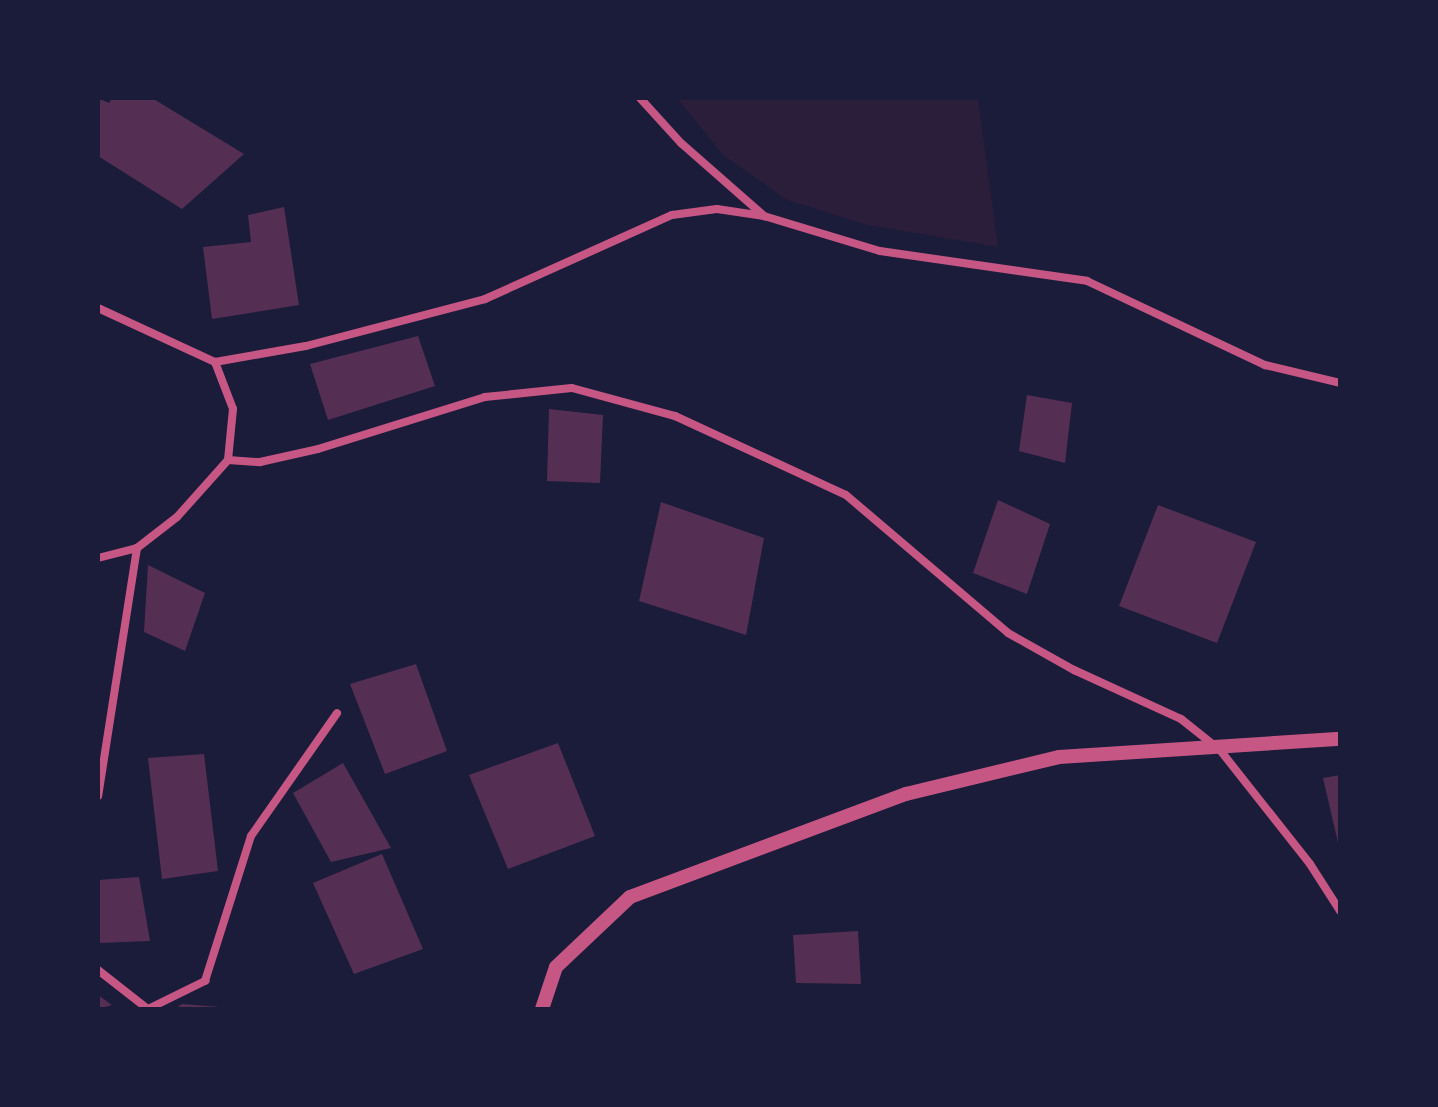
<!DOCTYPE html>
<html>
<head>
<meta charset="utf-8">
<style>
  body { margin:0 }
  #map { position:relative; width:1438px; height:1107px; overflow:hidden; background:#1b1b3a; font-family:"Source Sans 3",sans-serif }
  div>[style] { position:absolute }
  [style*='--x'] { left:calc(var(--x)*1px); top:calc(var(--y)*1px); width:calc(var(--w)*1px); rotate:calc(var(--a)*1deg) }
  .green>* { inset:0; background:#2a1e3b }
  .building>* { inset:0; background:#542f53 }
  .minor>* { height:8px; margin:-4px; padding:0 4px; transform-origin:4px; border-radius:4px; background:#c65784 }
  .tertiary>* { height:14px; margin:-7px; padding:0 7px; transform-origin:7px; border-radius:7px; background:#c65784 }
  span { translate:-50% -50%; white-space:nowrap; text-align:center; line-height:1.15; -webkit-text-stroke:8px #1b1b3a; paint-order:stroke }
  .frame { position:absolute; inset:0; border:100px solid #1b1b3a; pointer-events:none }
</style>
</head>
<body>
<div id="map">
  <div class="green">
    <i style="clip-path:polygon(677px 98px,978px 98px,998px 247px,867px 225px,787px 200px,723px 155px)"></i>
  </div>
  <div class="building">
    <i style="clip-path:polygon(98px 98px,109px 103px,112px 98px,152px 98px,244px 154px,182px 209px,98px 156px)"></i>
    <i style="clip-path:polygon(284px 207px,299px 305px,212px 319px,203px 247px,251px 242px,248px 215px)"></i>
    <i style="clip-path:polygon(418px 336px,435px 386px,328px 420px,310px 364px)"></i>
    <i style="clip-path:polygon(1027px 395px,1072px 403px,1065px 463px,1019px 451px)"></i>
    <i style="clip-path:polygon(549px 409px,603px 415px,600px 483px,547px 481px)"></i>
    <i style="clip-path:polygon(998px 500px,1050px 524px,1027px 594px,973px 573px)"></i>
    <i style="clip-path:polygon(661px 502px,764px 538px,746px 635px,639px 601px)"></i>
    <i style="clip-path:polygon(1158px 505px,1256px 542px,1217px 643px,1119px 606px)"></i>
    <i style="clip-path:polygon(148px 565px,205px 593px,185px 651px,144px 632px)"></i>
    <i style="clip-path:polygon(416px 664px,447px 751px,385px 774px,350px 684px)"></i>
    <i style="clip-path:polygon(558px 743px,595px 836px,508px 869px,469px 775px)"></i>
    <i style="clip-path:polygon(204px 754px,218px 871px,162px 879px,148px 758px)"></i>
    <i style="clip-path:polygon(343px 763px,391px 848px,331px 862px,293px 793px)"></i>
    <i style="clip-path:polygon(1340px 775px,1340px 847px,1339px 847px,1323px 778px)"></i>
    <i style="clip-path:polygon(382px 854px,423px 949px,354px 974px,313px 883px)"></i>
    <i style="clip-path:polygon(139px 877px,150px 941px,99px 943px,98px 880px)"></i>
    <i style="clip-path:polygon(858px 931px,861px 984px,796px 983px,793px 935px)"></i>
    <i style="clip-path:polygon(98px 995px,112px 1005px,98px 1009px)"></i>
    <i style="clip-path:polygon(182px 1004px,220px 1007px,220px 1009px,175px 1009px)"></i>
  </div>
  <div class="minor">
    <i style="--x:640;--y:98;--w:61;--a:47.7"></i>
    <i style="--x:681;--y:143;--w:111;--a:41.3"></i>
    <i style="--x:764;--y:216;--w:121;--a:16.8"></i>
    <i style="--x:880;--y:251;--w:209;--a:8.2"></i>
    <i style="--x:1087;--y:281;--w:197;--a:25.3"></i>
    <i style="--x:1265;--y:365;--w:77;--a:13.5"></i>
    <i style="--x:98;--y:308;--w:129;--a:24.8"></i>
    <i style="--x:215;--y:362;--w:50;--a:69"></i>
    <i style="--x:233;--y:409;--w:51;--a:95.6"></i>
    <i style="--x:228;--y:460;--w:76;--a:131.8"></i>
    <i style="--x:177;--y:517;--w:51;--a:142.2"></i>
    <i style="--x:137;--y:548;--w:251;--a:98.9"></i>
    <i style="--x:215;--y:362;--w:92;--a:-10"></i>
    <i style="--x:306;--y:346;--w:185;--a:-14.7"></i>
    <i style="--x:485;--y:299;--w:205;--a:-24.2"></i>
    <i style="--x:672;--y:215;--w:45;--a:-7.6"></i>
    <i style="--x:717;--y:209;--w:48;--a:8.5"></i>
    <i style="--x:228;--y:460;--w:32;--a:4"></i>
    <i style="--x:260;--y:462;--w:59;--a:-12.6"></i>
    <i style="--x:318;--y:449;--w:175;--a:-17.3"></i>
    <i style="--x:485;--y:397;--w:87;--a:-5.9"></i>
    <i style="--x:572;--y:388;--w:107;--a:15.2"></i>
    <i style="--x:675;--y:416;--w:188;--a:24.8"></i>
    <i style="--x:846;--y:495;--w:213;--a:40.4"></i>
    <i style="--x:1008;--y:633;--w:76;--a:29.3"></i>
    <i style="--x:1074;--y:670;--w:118;--a:24.6"></i>
    <i style="--x:1181;--y:719;--w:50;--a:38.5"></i>
    <i style="--x:1220;--y:750;--w:145;--a:51.7"></i>
    <i style="--x:1310;--y:864;--w:56;--a:57.4"></i>
    <i style="--x:98;--y:558;--w:40;--a:-14.4"></i>
    <i style="--x:98;--y:970;--w:63;--a:38"></i>
    <i style="--x:148;--y:1009;--w:64;--a:-26.2"></i>
    <i style="--x:205;--y:981;--w:152;--a:-72.4"></i>
    <i style="--x:251;--y:836;--w:150;--a:-55"></i>
  </div>
  <div class="tertiary">
    <i style="--x:542;--y:1009;--w:44;--a:-71.6"></i>
    <i style="--x:556;--y:967;--w:102;--a:-43.4"></i>
    <i style="--x:630;--y:897;--w:295;--a:-20.5"></i>
    <i style="--x:906;--y:794;--w:157;--a:-13.6"></i>
    <i style="--x:1059;--y:757;--w:282;--a:-3.7"></i>
  </div>
  <div class="frame"></div>
</div>
</body>
</html>
